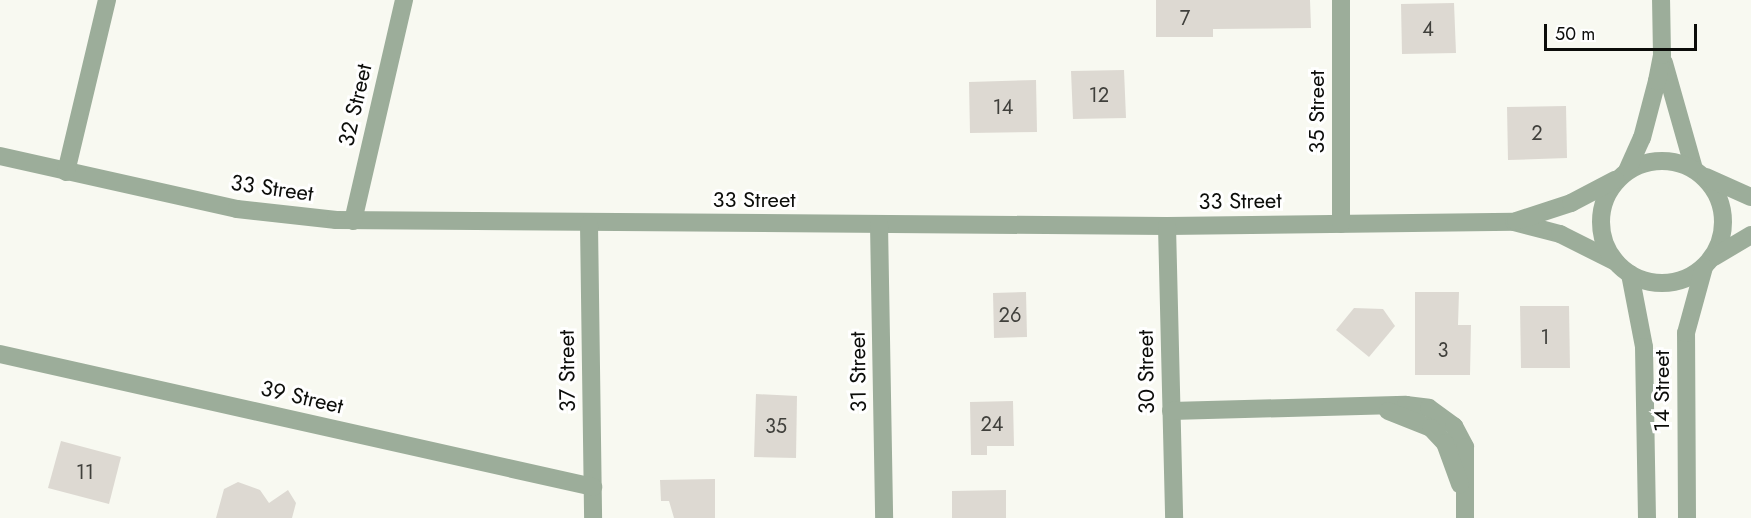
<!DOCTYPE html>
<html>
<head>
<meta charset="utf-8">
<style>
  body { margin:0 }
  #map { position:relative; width:1751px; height:518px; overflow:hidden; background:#f8f9f1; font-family:Jost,sans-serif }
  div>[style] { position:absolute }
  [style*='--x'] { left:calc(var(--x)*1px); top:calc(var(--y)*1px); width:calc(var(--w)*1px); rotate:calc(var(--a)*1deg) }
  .building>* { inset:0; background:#ddd9d2 }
  .minor>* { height:18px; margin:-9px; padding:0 9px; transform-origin:9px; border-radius:9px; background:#9cad9a }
  .minor>.ring { margin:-9px; padding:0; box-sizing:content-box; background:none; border:18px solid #9cad9a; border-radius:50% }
  span { translate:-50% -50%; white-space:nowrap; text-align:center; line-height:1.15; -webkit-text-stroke:6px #fff; paint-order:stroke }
  .number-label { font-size:20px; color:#40403c }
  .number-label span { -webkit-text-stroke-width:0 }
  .street-label { font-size:22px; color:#0c0d0a }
  .scale { position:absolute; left:1544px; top:24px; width:153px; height:27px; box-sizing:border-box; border:3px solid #0c0d0a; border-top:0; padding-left:8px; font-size:18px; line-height:21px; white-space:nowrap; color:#0c0d0a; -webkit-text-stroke:4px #fff; paint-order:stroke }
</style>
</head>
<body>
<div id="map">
  <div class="building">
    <i style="clip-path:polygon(1156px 0,1310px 0,1311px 28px,1213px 29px,1213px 37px,1156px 37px)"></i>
    <i style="clip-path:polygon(1454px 3px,1456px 53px,1402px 54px,1401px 4px)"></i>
    <i style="clip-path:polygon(1124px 70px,1126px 118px,1073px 119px,1071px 71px)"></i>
    <i style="clip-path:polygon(1036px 80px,1037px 132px,970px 133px,969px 82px)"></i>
    <i style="clip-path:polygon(1566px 106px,1567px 158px,1508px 160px,1507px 107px)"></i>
    <i style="clip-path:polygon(1026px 292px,1027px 337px,994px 338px,993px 293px)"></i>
    <i style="clip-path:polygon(1415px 292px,1459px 292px,1458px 325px,1471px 325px,1470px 375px,1415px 375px)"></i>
    <i style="clip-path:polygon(1520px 306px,1569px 306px,1570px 368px,1521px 368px)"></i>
    <i style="clip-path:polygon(1354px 308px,1383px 309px,1395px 326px,1369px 357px,1336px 330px)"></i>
    <i style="clip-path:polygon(756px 394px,797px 396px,796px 458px,754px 457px)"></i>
    <i style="clip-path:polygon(1013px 401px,1014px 446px,987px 446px,987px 455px,971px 455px,970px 402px)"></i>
    <i style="clip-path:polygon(61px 441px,121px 457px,109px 504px,48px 488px)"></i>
    <i style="clip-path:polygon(715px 479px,715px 518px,674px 518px,669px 501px,661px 501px,660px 480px)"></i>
    <i style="clip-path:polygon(238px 482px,260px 490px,269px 503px,288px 490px,296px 503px,292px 518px,216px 518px,224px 489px)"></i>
    <i style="clip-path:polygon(1006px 490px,1006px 518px,952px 518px,952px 491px)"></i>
  </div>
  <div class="minor">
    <i style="--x:1664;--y:63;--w:110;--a:74.2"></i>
    <i style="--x:0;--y:156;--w:243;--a:12.6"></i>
    <i style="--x:237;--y:209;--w:100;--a:6.3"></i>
    <i style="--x:336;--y:220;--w:831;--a:0.41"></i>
    <i style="--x:1167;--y:226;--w:347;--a:-0.7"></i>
    <i style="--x:1514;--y:222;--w:48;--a:14.6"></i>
    <i style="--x:1560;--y:234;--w:63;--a:26.6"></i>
    <i class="ring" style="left:1601px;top:161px;width:104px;height:104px"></i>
    <i style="--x:1627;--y:171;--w:36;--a:-66"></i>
    <i style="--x:1642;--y:138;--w:59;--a:-75.3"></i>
    <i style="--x:1657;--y:81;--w:26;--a:-79"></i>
    <i style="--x:1662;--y:55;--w:55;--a:-91"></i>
    <i style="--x:66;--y:172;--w:177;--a:-76.6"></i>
    <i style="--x:1706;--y:177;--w:49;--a:24"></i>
    <i style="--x:353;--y:221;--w:227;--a:-77"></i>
    <i style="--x:1516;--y:221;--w:58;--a:-18.1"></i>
    <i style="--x:1571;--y:203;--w:50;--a:-27.6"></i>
    <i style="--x:589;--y:224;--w:294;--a:89.2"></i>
    <i style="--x:879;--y:224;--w:294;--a:89"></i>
    <i style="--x:1341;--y:224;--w:224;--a:-90"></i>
    <i style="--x:1167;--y:226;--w:292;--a:88.6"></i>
    <i style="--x:1714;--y:257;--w:43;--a:-30.7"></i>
    <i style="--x:1630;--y:274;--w:74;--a:79.1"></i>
    <i style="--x:1644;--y:347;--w:171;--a:89"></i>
    <i style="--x:0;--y:354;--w:608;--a:12.64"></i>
    <i style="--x:1171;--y:411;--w:235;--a:-1.5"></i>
    <i style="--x:1406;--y:405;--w:23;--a:7"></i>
    <i style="--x:1429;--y:408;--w:31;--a:36"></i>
    <i style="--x:1454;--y:426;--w:24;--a:62"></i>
    <i style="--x:1465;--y:447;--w:71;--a:90"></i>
    <i style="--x:1388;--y:411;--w:46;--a:21.6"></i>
    <i style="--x:1431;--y:428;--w:21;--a:47"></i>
    <i style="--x:1445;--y:443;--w:44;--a:69.9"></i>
    <i style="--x:1687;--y:518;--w:185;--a:-90.3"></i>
    <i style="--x:1686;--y:333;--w:68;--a:-74.7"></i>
  </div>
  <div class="number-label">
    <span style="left:1185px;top:18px">7</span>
    <span style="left:1428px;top:29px">4</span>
    <span style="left:1099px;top:95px">12</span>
    <span style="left:1003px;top:107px">14</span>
    <span style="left:1537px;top:133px">2</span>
    <span style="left:1010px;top:315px">26</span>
    <span style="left:1545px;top:337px">1</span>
    <span style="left:1443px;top:350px">3</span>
    <span style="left:992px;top:424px">24</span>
    <span style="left:776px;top:426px">35</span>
    <span style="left:85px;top:472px">11</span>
  </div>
  <div class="street-label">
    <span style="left:355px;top:105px;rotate:-77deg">32 Street</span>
    <span style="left:1317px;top:112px;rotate:-90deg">35 Street</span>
    <span style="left:272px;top:188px;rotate:8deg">33 Street</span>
    <span style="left:754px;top:200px">33 Street</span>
    <span style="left:1240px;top:201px;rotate:-1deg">33 Street</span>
    <span style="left:567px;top:371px;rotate:-91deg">37 Street</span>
    <span style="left:858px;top:372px;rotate:-91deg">31 Street</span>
    <span style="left:1146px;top:372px;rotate:-91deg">30 Street</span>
    <span style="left:1662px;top:391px;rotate:-90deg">14 Street</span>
    <span style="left:302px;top:397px;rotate:13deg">39 Street</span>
  </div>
  <div class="scale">50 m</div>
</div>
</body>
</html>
